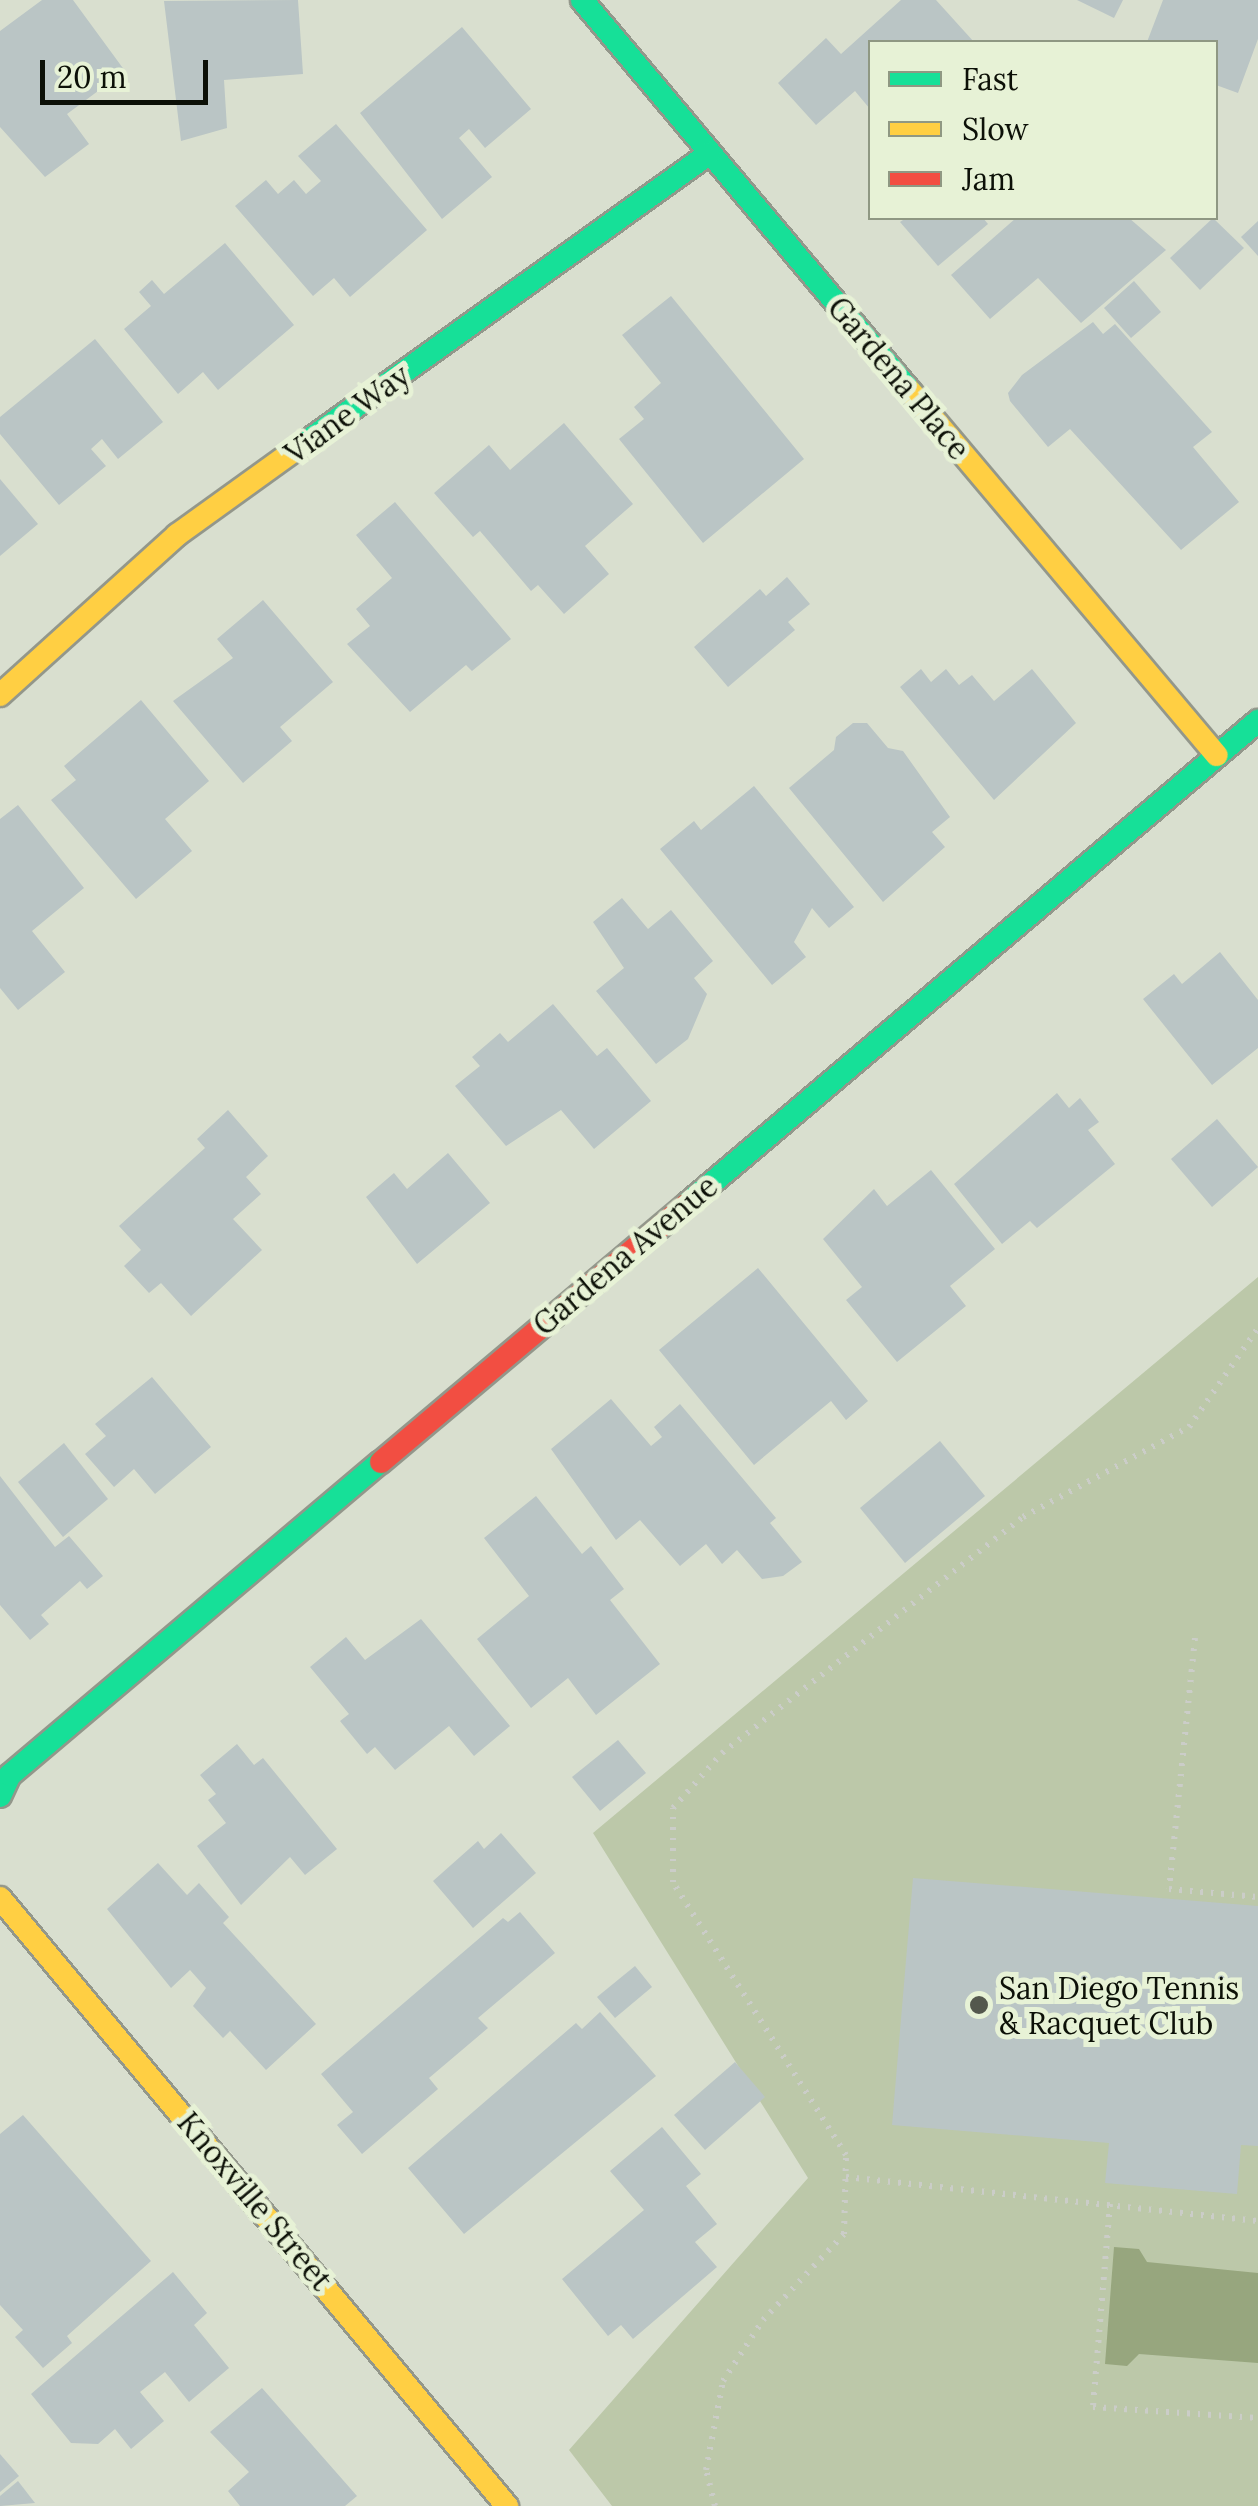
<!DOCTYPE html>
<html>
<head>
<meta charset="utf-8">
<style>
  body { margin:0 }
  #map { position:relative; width:1258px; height:2506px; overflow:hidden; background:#d9dfcf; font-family:Lora,serif }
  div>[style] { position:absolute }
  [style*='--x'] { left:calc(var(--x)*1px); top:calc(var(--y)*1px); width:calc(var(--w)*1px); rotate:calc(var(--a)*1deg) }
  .green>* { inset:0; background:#bcc8a9 }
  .water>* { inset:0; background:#97a67e }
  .building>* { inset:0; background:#bac5c5 }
  .path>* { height:6px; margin-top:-3px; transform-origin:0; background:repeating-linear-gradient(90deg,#cbcdc8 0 2.5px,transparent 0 10.5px) }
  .roads { filter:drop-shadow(2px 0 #93978b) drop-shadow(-2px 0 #93978b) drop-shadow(0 2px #93978b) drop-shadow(0 -2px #93978b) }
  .fast>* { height:22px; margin:-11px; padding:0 11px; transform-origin:11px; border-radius:11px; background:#16e098 }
  .slow>* { height:22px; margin:-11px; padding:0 11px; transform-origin:11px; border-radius:11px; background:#ffcf43 }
  .jam>* { height:22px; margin:-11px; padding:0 11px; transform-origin:11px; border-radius:11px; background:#f24e42 }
  .dots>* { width:28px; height:28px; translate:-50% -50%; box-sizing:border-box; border:5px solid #e7f2d6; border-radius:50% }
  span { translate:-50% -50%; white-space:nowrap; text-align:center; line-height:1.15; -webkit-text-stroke:10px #e7f2d6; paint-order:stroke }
  .street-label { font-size:30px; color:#0c1007 }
  .poi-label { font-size:30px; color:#0c1007 }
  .left { translate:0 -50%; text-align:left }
  .legend { position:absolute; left:868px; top:40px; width:350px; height:180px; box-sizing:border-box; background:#e7f2d6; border:2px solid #8f9883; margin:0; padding:12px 18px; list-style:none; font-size:30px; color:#0c1007 }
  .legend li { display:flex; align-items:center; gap:20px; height:50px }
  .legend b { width:50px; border:2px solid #8f9883 }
  .scale { position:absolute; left:40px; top:60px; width:168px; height:45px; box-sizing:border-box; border:5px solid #0c1007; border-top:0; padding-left:12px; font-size:30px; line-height:35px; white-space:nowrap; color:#0c1007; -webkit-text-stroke:8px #e7f2d6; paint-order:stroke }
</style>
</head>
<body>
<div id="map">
  <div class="green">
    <i style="clip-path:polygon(1258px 1277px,1258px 2506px,612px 2506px,569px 2450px,808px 2178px,593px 1833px)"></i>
  </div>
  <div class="water">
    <i style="clip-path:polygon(1114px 2247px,1139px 2249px,1147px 2262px,1258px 2273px,1258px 2363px,1139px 2354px,1127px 2366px,1105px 2364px)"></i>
  </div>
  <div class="building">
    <i style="clip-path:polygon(42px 0,73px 0,125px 71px,67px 114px,89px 144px,45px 177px,0 127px,0 31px)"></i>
    <i style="clip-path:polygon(298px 0,303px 74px,224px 80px,227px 128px,181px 141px,164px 1px)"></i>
    <i style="clip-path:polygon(901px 0,936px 0,974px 42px,870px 42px,870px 109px,855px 91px,816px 125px,778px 83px,826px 38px,841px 54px)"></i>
    <i style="clip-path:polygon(1077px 0,1123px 0,1114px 18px)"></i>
    <i style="clip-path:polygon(1163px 0,1258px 0,1258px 39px,1238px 93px,1216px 85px,1216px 42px,1147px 42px)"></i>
    <i style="clip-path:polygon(462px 27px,531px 109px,485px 148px,469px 129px,459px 138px,492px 177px,442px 219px,360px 113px)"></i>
    <i style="clip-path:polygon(336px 124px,427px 230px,350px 297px,334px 278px,313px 296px,235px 206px,266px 180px,278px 194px,294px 180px,306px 194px,321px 181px,298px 156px)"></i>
    <i style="clip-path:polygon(906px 218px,983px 218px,988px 224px,938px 266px,900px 222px)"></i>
    <i style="clip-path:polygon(1016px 218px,1129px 218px,1166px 250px,1081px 323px,1038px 278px,990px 319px,951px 275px)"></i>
    <i style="clip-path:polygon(1213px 218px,1244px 248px,1200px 290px,1170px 258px)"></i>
    <i style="clip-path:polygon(1258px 221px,1258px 256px,1241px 237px)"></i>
    <i style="clip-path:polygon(225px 243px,294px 325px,218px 390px,203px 372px,178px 394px,124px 329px,151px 306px,139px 292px,152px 280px,164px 294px)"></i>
    <i style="clip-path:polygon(1134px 281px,1161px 312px,1131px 338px,1104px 308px)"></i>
    <i style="clip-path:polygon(671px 296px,804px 459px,703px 543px,619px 439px,644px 419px,634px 407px,661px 383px,622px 335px)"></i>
    <i style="clip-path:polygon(1093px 322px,1103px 334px,1115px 324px,1212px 432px,1193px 447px,1239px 502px,1181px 550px,1070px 429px,1048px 447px,1010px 401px,1008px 393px,1022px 375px)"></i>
    <i style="clip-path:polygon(95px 339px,163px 422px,118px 459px,102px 439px,91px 449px,106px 466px,59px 505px,0 434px,0 417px)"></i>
    <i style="clip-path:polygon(564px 423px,633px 504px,585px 546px,609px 574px,564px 614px,538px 585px,531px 591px,480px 531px,473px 537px,434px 493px,489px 445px,510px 470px)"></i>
    <i style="clip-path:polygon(0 479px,38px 524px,0 556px)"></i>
    <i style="clip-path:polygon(395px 502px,511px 639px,472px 671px,466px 665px,410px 712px,347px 644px,370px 626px,356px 609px,392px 578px,356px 535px)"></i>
    <i style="clip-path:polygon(787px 577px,810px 604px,788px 622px,795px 630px,728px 687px,694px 647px,760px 589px,766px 596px)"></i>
    <i style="clip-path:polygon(263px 600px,333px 682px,280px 727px,292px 741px,243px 783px,173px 701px,233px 658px,217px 639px)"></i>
    <i style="clip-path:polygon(921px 669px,931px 682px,946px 669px,959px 685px,972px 675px,994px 701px,1032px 669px,1076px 723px,994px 800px,900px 687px)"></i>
    <i style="clip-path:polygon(141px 700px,209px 781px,165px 819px,192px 851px,136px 899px,51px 800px,76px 780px,64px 766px)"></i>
    <i style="clip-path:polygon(853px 723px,867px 723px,888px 748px,903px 751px,950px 817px,932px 832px,945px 847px,883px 902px,789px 788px,834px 750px,836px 737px)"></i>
    <i style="clip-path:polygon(754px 786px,854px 907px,829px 928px,812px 908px,794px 942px,806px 957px,772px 985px,660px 849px,694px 821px,701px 830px)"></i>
    <i style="clip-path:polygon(18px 805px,84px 888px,32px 931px,65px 972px,18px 1010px,0 988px,0 819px)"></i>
    <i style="clip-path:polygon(622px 898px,648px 929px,671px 910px,713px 961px,694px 978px,707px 994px,688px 1039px,656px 1064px,596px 991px,624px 968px,593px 922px)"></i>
    <i style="clip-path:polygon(1220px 952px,1258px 1000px,1258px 1048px,1212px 1085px,1143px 999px,1174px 974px,1182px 984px)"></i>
    <i style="clip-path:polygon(553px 1004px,597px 1056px,607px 1048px,651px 1101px,594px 1149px,561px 1110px,506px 1146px,455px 1086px,480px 1066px,472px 1057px,500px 1033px,508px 1042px)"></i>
    <i style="clip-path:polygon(1057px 1093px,1069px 1108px,1080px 1098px,1099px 1122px,1088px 1130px,1115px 1164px,1037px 1228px,1030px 1221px,1002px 1244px,954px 1184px)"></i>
    <i style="clip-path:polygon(228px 1110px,268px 1156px,246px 1177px,261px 1194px,233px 1219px,262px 1250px,191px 1316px,161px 1283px,149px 1293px,124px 1266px,141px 1250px,119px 1226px,205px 1148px,197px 1139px)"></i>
    <i style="clip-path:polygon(1217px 1119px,1258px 1167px,1212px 1207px,1171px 1159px)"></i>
    <i style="clip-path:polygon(448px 1153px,490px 1203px,417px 1264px,366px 1197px,394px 1173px,407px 1189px)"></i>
    <i style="clip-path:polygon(931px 1170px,995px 1249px,950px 1286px,966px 1306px,897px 1362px,846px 1300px,862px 1287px,823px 1239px,874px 1189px,887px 1206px)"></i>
    <i style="clip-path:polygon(758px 1268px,868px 1401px,846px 1420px,831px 1401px,754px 1465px,659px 1350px)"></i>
    <i style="clip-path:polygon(152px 1377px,211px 1447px,155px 1494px,134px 1469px,114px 1487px,85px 1454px,106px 1436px,95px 1424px)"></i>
    <i style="clip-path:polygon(611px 1399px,651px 1446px,662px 1437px,654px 1427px,680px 1404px,776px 1518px,770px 1523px,802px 1562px,783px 1576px,762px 1579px,737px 1550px,722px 1564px,706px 1544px,680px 1566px,640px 1520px,616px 1540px,551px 1449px)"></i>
    <i style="clip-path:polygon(940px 1441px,985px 1496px,905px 1563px,860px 1508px)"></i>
    <i style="clip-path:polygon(64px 1443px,108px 1499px,63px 1537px,18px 1482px)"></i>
    <i style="clip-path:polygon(0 1476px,55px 1547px,69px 1536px,103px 1576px,87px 1589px,80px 1581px,41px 1615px,49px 1624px,30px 1640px,0 1605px)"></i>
    <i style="clip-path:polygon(536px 1496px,582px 1554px,591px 1546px,624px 1589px,610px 1600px,660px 1664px,596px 1715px,568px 1678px,531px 1708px,477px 1639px,529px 1596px,484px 1538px)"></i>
    <i style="clip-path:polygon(421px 1619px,510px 1726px,474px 1756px,449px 1726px,395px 1770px,375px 1747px,367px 1754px,340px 1721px,349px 1714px,310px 1667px,346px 1637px,365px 1660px)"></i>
    <i style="clip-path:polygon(618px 1740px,646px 1773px,600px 1811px,572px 1777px)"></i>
    <i style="clip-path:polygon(237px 1744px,254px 1765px,263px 1758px,337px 1849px,305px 1875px,290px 1857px,241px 1905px,197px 1846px,226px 1823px,208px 1800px,216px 1794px,200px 1775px)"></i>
    <i style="clip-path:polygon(501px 1833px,536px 1873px,473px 1928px,433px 1881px,478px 1841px,484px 1849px)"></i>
    <i style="clip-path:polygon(158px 1863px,187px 1895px,199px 1883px,229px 1917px,223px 1923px,316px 2024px,266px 2070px,230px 2031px,223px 2038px,193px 2006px,206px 1988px,190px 1970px,171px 1988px,107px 1909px)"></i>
    <i style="clip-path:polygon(913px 1878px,1258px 1906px,1258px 2146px,1241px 2145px,1237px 2194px,1105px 2183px,1109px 2143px,892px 2125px)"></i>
    <i style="clip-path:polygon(520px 1912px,555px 1953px,478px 2018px,488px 2028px,429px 2078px,438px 2089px,362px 2154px,337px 2125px,353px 2112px,321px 2074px,503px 1918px,508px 1922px)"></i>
    <i style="clip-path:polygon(635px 1966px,652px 1987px,615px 2018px,597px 1997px)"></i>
    <i style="clip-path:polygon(600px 2012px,656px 2076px,464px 2234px,408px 2168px,576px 2023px,582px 2029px)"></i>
    <i style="clip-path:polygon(735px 2062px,765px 2097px,705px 2150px,674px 2115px)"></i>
    <i style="clip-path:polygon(23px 2115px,151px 2261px,67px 2336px,72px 2343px,43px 2368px,15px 2337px,23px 2330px,0 2305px,0 2134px)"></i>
    <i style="clip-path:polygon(662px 2127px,701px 2174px,686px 2186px,717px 2224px,695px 2242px,717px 2267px,633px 2339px,621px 2325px,608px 2336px,562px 2279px,644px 2210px,610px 2171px)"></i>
    <i style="clip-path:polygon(173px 2272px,207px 2313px,194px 2325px,229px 2368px,189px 2402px,165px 2372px,140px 2392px,164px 2421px,131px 2449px,115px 2429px,98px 2444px,71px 2443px,31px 2394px)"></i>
    <i style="clip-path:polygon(262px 2388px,357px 2496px,345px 2506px,240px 2506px,228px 2491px,249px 2472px,210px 2432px)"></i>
    <i style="clip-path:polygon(0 2454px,19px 2476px,0 2492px)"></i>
    <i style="clip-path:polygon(18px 2481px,35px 2503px,0 2506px,0 2496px)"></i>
  </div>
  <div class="path">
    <i style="--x:1195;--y:1638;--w:252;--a:95.9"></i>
    <i style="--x:1169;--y:1889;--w:89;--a:5.1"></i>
    <i style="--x:846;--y:2177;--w:414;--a:6.1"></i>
    <i style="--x:1110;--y:2204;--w:204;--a:94.8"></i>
    <i style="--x:1093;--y:2407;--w:165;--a:3.8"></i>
    <i style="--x:715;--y:2506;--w:37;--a:-104"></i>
    <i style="--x:706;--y:2470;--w:91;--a:-79.2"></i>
    <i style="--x:723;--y:2381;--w:73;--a:-56.7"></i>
    <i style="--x:763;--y:2320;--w:118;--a:-46.7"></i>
    <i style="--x:844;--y:2234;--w:79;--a:-88.5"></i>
    <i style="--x:846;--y:2155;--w:323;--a:-122.4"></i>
    <i style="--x:673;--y:1882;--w:74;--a:-90"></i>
    <i style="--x:673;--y:1808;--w:74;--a:-48.3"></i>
    <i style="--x:722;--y:1753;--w:382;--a:-38.1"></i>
    <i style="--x:1023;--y:1517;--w:189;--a:-28.5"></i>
    <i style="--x:1189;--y:1427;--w:121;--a:-55.1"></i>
  </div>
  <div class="roads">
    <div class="fast">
      <i style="--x:582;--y:0;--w:510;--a:50.01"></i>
      <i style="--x:299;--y:447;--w:505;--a:-35.58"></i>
      <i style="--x:687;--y:1204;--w:748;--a:-40.23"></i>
      <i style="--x:0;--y:1796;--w:23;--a:-65"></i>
      <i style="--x:10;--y:1775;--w:485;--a:-40.2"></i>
    </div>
    <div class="slow">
      <i style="--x:910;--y:391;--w:476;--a:49.9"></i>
      <i style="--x:0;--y:695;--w:239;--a:-42.1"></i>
      <i style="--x:177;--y:535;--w:150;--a:-35.8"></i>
      <i style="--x:0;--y:1898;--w:792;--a:50.18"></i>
    </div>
    <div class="jam">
      <i style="--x:381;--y:1462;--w:400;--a:-40.1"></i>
    </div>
  </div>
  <div class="dots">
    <i style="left:979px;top:2005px;background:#54584d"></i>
  </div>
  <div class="street-label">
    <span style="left:899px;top:378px;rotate:50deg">Gardena Place</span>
    <span style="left:347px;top:414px;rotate:-36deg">Viane Way</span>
    <span style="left:625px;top:1255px;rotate:-40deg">Gardena Avenue</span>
    <span style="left:255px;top:2201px;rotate:50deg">Knoxville Street</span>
  </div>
  <div class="poi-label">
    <span class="left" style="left:999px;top:2005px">San Diego Tennis<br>&amp; Racquet Club</span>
  </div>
  <ul class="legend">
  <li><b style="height:12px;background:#16e098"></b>Fast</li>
  <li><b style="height:12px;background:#ffcf43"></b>Slow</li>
  <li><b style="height:12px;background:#f24e42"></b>Jam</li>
  </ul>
  <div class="scale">20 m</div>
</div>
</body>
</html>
